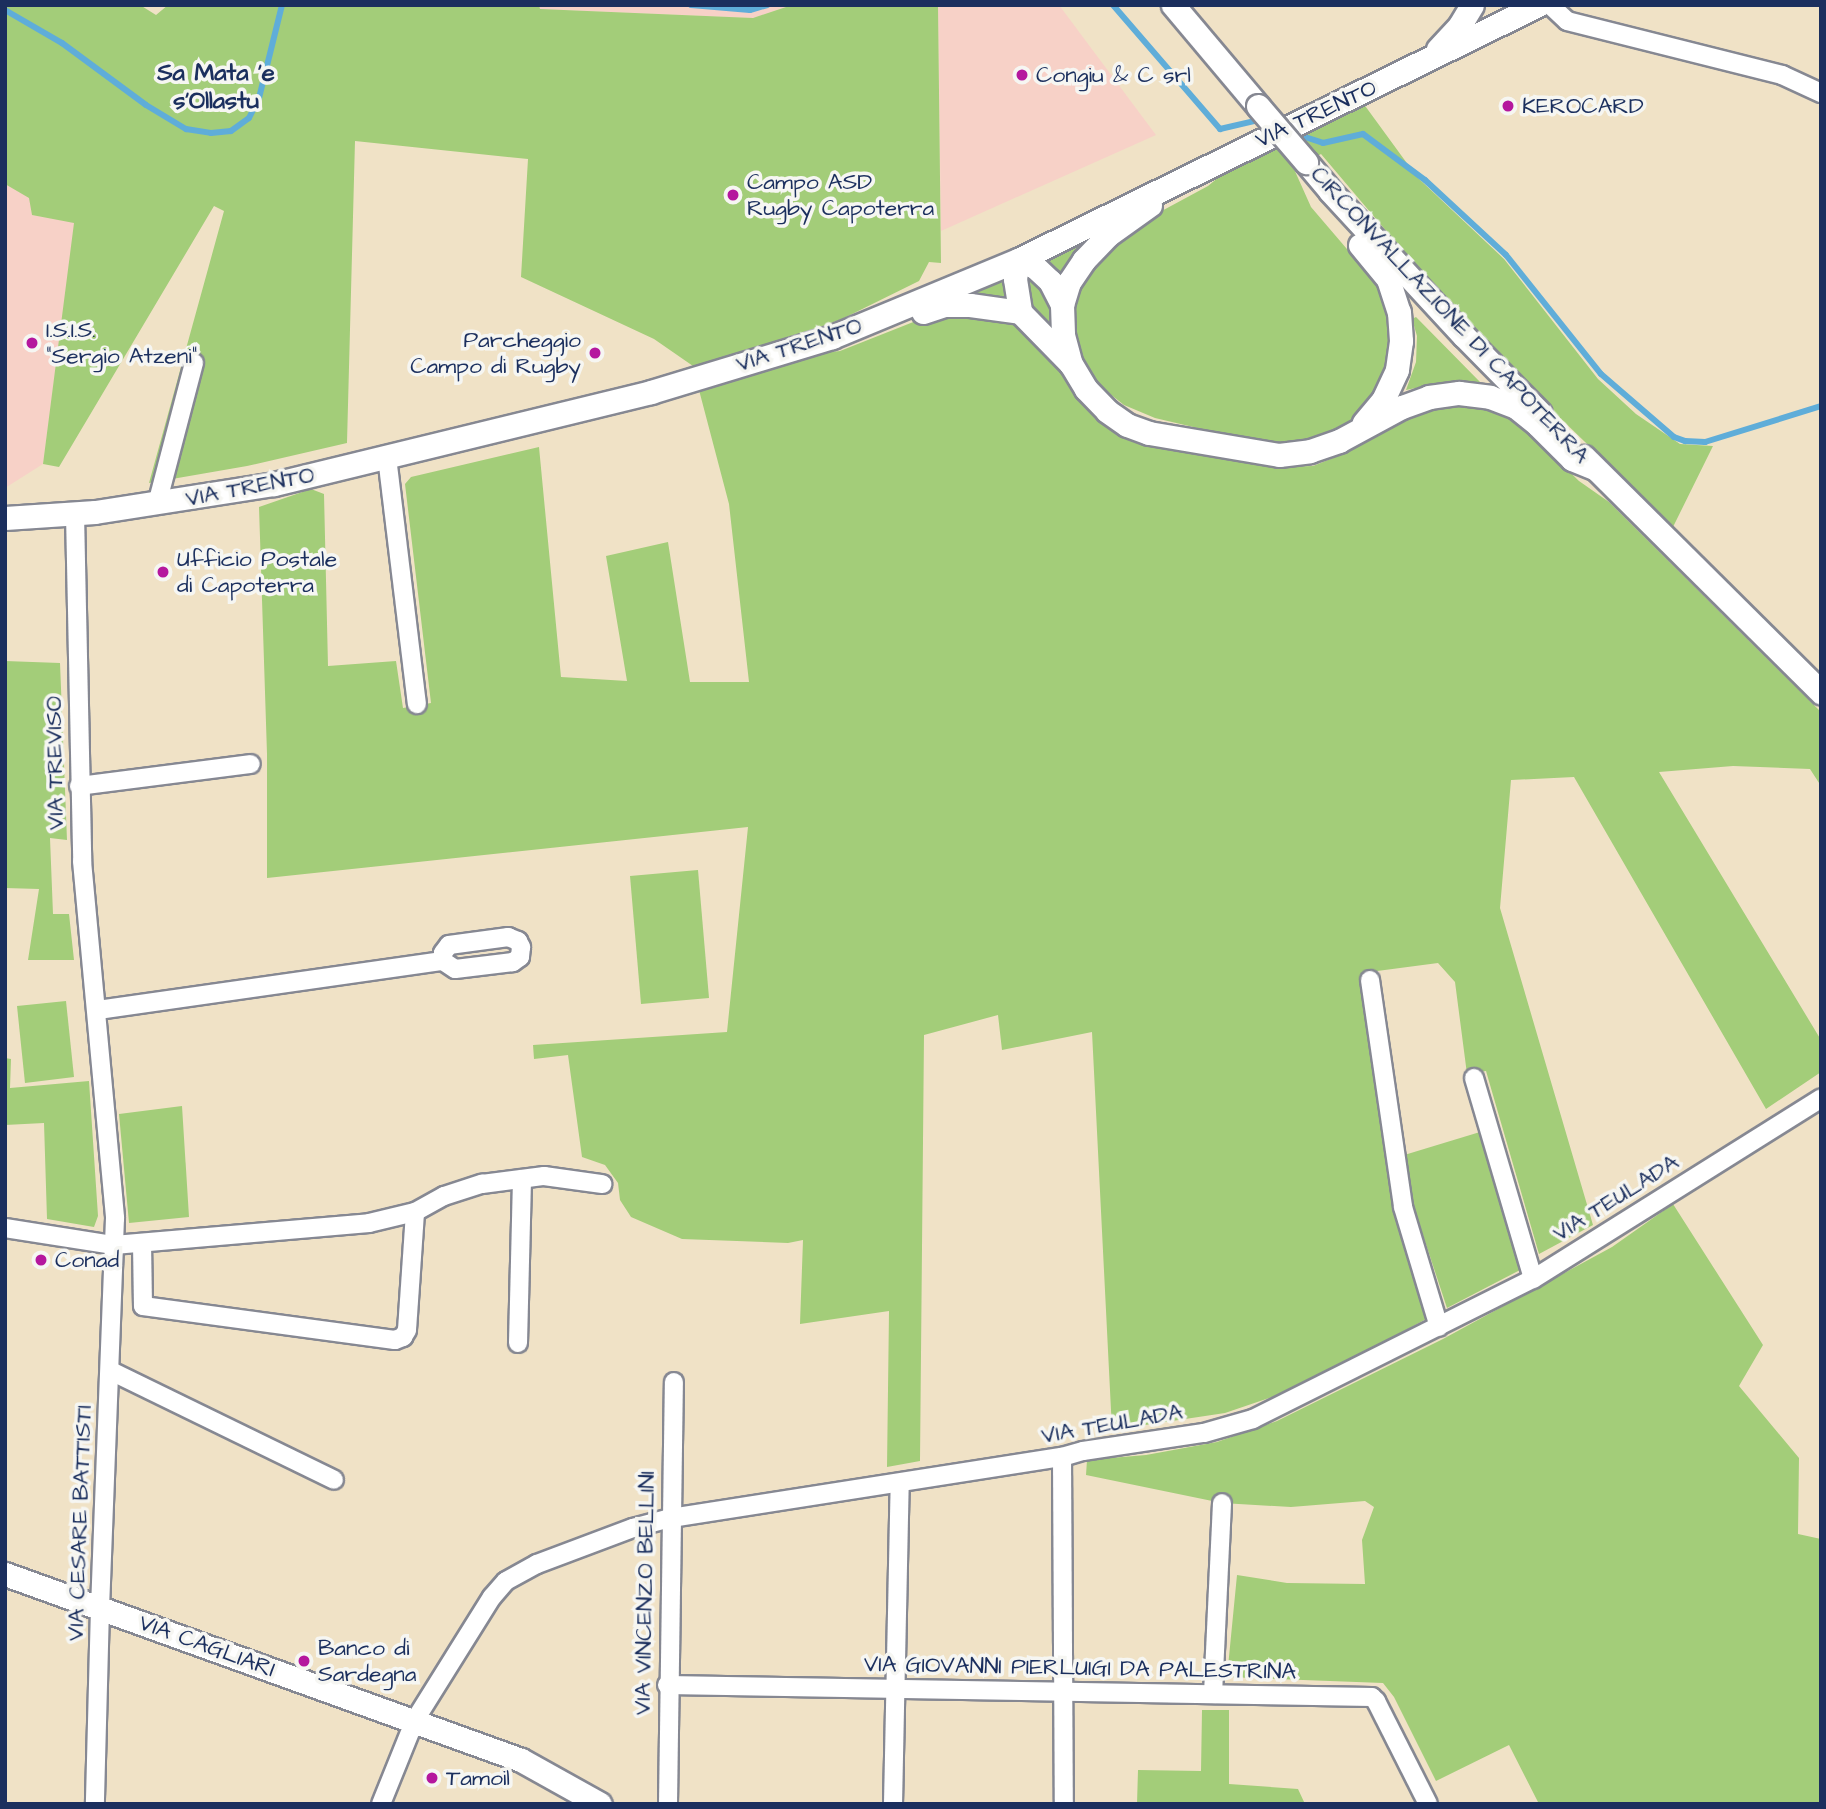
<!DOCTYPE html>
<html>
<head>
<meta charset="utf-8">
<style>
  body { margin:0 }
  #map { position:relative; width:1826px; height:1809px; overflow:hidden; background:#f0e2c6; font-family:"Architects Daughter",sans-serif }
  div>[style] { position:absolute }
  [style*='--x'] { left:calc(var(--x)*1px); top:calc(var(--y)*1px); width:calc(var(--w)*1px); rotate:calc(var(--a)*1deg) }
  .built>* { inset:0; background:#f7d1c7 }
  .green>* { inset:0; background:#a3cd79 }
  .stream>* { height:6px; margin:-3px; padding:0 3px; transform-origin:3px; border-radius:3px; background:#5fadd9 }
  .roads { filter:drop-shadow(2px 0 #868892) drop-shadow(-2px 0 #868892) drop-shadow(0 2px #868892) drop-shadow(0 -2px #868892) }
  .minor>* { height:18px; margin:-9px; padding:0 9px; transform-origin:9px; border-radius:9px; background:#fff }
  .tertiary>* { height:23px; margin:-11.5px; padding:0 11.5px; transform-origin:11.5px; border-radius:11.5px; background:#fff }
  .bridges { filter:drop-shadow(2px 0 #868892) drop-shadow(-2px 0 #868892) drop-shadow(0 2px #868892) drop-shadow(0 -2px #868892) }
  .tertiary-bridge>* { height:23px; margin:-11.5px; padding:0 11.5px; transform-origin:11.5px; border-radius:11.5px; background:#fff }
  .dots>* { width:19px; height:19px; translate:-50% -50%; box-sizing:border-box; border:4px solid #f6f6f2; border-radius:50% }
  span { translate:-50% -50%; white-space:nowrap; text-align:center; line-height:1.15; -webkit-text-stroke:7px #f6f6f2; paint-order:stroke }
  .poi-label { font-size:23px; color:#1b2f5e }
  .left { translate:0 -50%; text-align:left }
  .right { translate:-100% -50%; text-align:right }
  .street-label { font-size:23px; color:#1b2f5e }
  .neighbourhood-label { font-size:24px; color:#1b2f5e; font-weight:700 }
  .frame { position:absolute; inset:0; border:7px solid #1b2f5e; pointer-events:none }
</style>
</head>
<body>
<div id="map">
  <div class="built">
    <i style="clip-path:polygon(539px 5px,792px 5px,753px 18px,538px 9px)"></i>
    <i style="clip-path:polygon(938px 5px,1059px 5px,1156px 135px,941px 231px)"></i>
    <i style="clip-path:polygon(5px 184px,30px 198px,32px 215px,75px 222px,43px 464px,5px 488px)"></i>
  </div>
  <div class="green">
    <i style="clip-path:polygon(5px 5px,140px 5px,156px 15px,168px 5px,539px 5px,540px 9px,753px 18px,792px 5px,938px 5px,941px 263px,929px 262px,919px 281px,842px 319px,756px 350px,693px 366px,654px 339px,521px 277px,528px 159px,355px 141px,347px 443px,247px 466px,149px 483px,224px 211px,214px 206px,59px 467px,43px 464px,74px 223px,32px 215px,29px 198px,5px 184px)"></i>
    <i style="clip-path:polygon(1363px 103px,1417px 177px,1504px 259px,1598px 379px,1636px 414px,1680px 444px,1713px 446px,1673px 527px,1555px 413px,1404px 252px,1321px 154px,1294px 169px,1311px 207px,1376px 283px,1389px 308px,1391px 367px,1378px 390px,1352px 421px,1329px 433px,1289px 444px,1261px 443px,1155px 418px,1124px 405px,1100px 386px,1071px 336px,1071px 306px,1077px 282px,1094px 264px,1132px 227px,1208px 186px,1231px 167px)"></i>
    <i style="clip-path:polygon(1083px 242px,1085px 244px,1059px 273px,1046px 260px)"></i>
    <i style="clip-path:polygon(1028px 273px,1038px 279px,1051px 307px,1049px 322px,1036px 311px,1029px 298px)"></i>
    <i style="clip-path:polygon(1007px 278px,1008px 298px,975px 293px)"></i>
    <i style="clip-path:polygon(951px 313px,1006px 318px,1019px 325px,1046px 351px,1085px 406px,1112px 428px,1139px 439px,1247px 463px,1277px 467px,1313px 466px,1343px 454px,1403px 416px,1461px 400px,1503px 412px,1520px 424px,1579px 481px,1609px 502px,1821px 712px,1821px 786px,1810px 769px,1733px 766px,1659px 772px,1821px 1040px,1821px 1072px,1766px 1109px,1574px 777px,1511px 780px,1500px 908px,1593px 1225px,1539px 1254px,1486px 1071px,1467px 1074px,1455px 982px,1438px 963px,1362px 973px,1391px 1189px,1428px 1318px,1299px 1388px,1225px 1413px,1112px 1430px,1092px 1032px,1002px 1050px,998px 1015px,924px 1035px,920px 1461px,887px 1467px,889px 1311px,800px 1324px,803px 1240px,788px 1243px,682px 1239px,631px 1217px,620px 1200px,618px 1183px,605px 1165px,582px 1157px,568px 1055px,534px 1059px,533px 1045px,727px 1032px,748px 827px,267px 878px,267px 754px,259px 507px,311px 489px,324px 494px,328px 666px,396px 661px,403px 708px,431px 703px,405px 484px,411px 477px,539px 447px,561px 677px,627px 681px,606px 556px,668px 542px,690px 682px,749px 682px,729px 504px,699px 390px,812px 354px,840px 351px,931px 315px)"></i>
    <i style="clip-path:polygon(1416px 317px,1481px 383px,1450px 381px,1406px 390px,1416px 362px,1417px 336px,1412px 319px)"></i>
    <i style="clip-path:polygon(5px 661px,60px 663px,67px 840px,50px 838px,53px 914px,69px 914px,74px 960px,28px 960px,39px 889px,5px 888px)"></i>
    <i style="clip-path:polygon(698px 870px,709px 998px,641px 1004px,630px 876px)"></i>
    <i style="clip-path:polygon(66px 1001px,74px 1077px,25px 1083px,17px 1006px)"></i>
    <i style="clip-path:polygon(5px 1058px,11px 1059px,10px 1088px,89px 1081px,98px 1216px,94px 1227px,47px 1219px,44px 1123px,5px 1125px)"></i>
    <i style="clip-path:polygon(182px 1106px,189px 1217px,129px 1223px,119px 1114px)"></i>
    <i style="clip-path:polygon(1480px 1132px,1520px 1270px,1447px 1308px,1414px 1208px,1401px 1156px)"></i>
    <i style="clip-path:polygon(1673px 1204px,1763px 1345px,1739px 1386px,1799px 1458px,1798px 1534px,1821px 1539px,1821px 1804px,1539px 1804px,1509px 1745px,1436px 1781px,1394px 1697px,1383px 1683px,1227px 1677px,1237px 1575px,1287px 1583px,1365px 1584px,1362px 1540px,1374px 1507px,1365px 1501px,1291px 1507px,1222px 1503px,1086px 1475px,1087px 1460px,1146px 1455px,1217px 1442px,1277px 1421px,1443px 1339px,1612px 1247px)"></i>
    <i style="clip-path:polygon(1202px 1710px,1229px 1710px,1229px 1784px,1298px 1789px,1305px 1804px,1137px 1804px,1138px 1770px,1201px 1771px)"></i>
  </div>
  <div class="stream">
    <i style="--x:691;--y:5;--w:59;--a:4.8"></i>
    <i style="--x:750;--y:10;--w:18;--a:-16"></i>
    <i style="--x:1113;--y:5;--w:164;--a:49.2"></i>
    <i style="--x:1220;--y:129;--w:37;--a:-13"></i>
    <i style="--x:5;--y:10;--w:66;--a:30.1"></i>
    <i style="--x:62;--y:43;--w:104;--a:36.4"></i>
    <i style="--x:146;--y:105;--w:47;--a:31"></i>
    <i style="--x:186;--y:129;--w:25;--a:9"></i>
    <i style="--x:211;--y:133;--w:20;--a:-6"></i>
    <i style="--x:231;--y:131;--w:22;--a:-36"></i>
    <i style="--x:249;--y:118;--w:22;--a:-63"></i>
    <i style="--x:259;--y:98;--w:96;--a:-76.1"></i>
    <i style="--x:1305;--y:137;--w:19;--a:18"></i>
    <i style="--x:1323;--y:143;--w:41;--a:-12.7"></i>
    <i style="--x:1363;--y:134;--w:77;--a:36.6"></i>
    <i style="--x:1425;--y:180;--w:110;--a:42.8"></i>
    <i style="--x:1506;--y:255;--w:152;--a:51.4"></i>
    <i style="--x:1601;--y:374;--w:96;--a:40.8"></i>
    <i style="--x:1674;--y:437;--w:12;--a:20"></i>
    <i style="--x:1685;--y:441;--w:20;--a:3"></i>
    <i style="--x:1705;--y:442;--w:121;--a:-17.2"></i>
  </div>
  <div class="roads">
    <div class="minor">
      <i style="--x:1550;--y:5;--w:23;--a:43"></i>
      <i style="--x:1567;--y:21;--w:222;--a:14.1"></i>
      <i style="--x:1782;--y:75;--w:43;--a:24.8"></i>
      <i style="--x:387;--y:457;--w:249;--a:83.1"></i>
      <i style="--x:157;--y:504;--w:146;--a:-75.3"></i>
      <i style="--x:75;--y:514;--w:347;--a:88.8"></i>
      <i style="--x:82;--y:861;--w:359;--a:84.7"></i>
      <i style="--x:115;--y:1218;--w:390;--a:92.2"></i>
      <i style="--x:100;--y:1608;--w:196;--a:91.5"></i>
      <i style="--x:79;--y:786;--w:173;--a:-7.3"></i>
      <i style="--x:508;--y:937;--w:11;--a:22"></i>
      <i style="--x:518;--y:941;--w:7;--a:63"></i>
      <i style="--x:521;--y:947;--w:10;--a:96"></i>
      <i style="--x:520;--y:957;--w:9;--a:144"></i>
      <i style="--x:513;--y:962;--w:58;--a:173.1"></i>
      <i style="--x:455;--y:969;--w:14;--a:-146"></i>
      <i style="--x:443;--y:961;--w:8;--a:-90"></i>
      <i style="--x:443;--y:953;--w:10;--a:-53"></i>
      <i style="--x:449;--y:945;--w:60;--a:-7.7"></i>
      <i style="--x:1370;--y:980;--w:229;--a:81.7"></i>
      <i style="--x:1403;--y:1207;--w:125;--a:73.3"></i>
      <i style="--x:98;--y:1010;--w:348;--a:-8.1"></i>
      <i style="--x:1474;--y:1078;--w:209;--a:73.6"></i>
      <i style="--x:5;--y:1228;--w:110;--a:8.9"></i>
      <i style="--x:114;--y:1245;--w:256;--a:-4.9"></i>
      <i style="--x:369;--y:1223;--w:47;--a:-13.4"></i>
      <i style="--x:415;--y:1212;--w:33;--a:-29"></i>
      <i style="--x:444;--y:1196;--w:40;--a:-18"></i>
      <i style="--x:482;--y:1184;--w:63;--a:-7.4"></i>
      <i style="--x:544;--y:1176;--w:59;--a:7.9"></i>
      <i style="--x:142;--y:1243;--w:63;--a:89.1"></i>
      <i style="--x:143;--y:1306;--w:254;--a:7.7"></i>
      <i style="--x:395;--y:1340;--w:9;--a:-21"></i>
      <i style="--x:403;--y:1337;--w:8;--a:-60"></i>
      <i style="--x:407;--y:1330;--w:118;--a:-86.1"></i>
      <i style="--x:518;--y:1343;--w:164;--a:-88.6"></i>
      <i style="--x:111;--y:1371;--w:248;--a:26"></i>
      <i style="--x:1062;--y:1457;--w:347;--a:89.7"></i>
      <i style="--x:667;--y:1685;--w:705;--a:0.98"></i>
      <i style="--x:1372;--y:1697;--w:6;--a:45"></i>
      <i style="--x:1376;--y:1701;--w:115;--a:63.2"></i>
      <i style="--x:1213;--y:1694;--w:191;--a:-87.3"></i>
      <i style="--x:381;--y:1804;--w:91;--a:-68"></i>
      <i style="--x:415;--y:1720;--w:145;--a:-58"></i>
      <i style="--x:492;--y:1597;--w:21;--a:-49"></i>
      <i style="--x:506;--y:1581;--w:35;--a:-29"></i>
      <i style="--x:537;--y:1564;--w:103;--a:-20.6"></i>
      <i style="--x:633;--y:1528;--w:39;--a:-15"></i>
      <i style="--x:671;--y:1518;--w:396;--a:-8.9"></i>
      <i style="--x:1062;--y:1457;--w:22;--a:-16"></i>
      <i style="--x:1083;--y:1451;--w:122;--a:-8.5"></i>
      <i style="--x:1204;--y:1433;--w:51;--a:-15.9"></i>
      <i style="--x:1253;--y:1419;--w:313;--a:-26.6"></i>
      <i style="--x:1533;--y:1279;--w:340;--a:-32.1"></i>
      <i style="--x:668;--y:1804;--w:422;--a:-89.2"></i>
      <i style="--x:893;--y:1804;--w:321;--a:-88.8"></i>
    </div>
    <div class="tertiary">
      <i style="--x:1173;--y:5;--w:132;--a:49.9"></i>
      <i style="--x:1438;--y:49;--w:33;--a:-47"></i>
      <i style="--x:1460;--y:25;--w:23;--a:-59"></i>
      <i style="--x:1306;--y:162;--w:38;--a:50"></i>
      <i style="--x:1330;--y:191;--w:197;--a:47.3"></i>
      <i style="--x:1464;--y:336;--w:108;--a:45.4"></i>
      <i style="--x:1150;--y:205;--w:52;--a:144.5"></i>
      <i style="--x:1108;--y:235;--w:35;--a:134"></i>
      <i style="--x:1084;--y:260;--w:27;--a:124"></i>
      <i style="--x:1069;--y:282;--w:24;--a:107"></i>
      <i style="--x:1062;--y:305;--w:30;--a:88"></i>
      <i style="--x:1063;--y:335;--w:30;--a:75"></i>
      <i style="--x:1071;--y:364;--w:29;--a:59"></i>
      <i style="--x:1086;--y:389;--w:30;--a:46"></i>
      <i style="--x:1107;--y:411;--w:24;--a:35"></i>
      <i style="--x:1127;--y:425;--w:23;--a:20"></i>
      <i style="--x:1149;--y:433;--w:132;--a:9.6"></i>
      <i style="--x:1279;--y:455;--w:31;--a:-7"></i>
      <i style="--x:1310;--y:451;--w:31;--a:-19"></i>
      <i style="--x:1339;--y:441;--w:72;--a:-28.4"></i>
      <i style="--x:1402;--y:407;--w:29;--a:-20"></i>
      <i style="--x:1429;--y:397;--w:30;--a:-8"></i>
      <i style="--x:1459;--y:393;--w:31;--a:7"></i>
      <i style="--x:1490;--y:397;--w:28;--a:21"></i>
      <i style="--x:1516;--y:407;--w:28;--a:39"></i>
      <i style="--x:1538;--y:425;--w:48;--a:45"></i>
      <i style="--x:1572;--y:459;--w:24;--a:22"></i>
      <i style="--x:1360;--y:245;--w:44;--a:50.5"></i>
      <i style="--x:1388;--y:279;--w:35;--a:72"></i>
      <i style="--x:1399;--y:312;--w:29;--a:86"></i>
      <i style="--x:1401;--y:341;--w:29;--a:98"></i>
      <i style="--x:1397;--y:370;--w:33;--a:115"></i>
      <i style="--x:1383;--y:400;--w:30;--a:130"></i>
      <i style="--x:1018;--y:260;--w:19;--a:99"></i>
      <i style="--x:1015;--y:279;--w:33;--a:81"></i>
      <i style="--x:1020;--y:312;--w:70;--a:45.6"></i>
      <i style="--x:1018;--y:260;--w:18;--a:22"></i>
      <i style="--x:1035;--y:267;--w:21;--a:43"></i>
      <i style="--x:1050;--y:281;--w:27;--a:63"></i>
      <i style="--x:923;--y:312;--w:23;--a:-18"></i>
      <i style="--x:945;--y:305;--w:25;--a:0"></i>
      <i style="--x:970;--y:305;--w:50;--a:8"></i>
      <i style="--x:1584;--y:457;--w:334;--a:44.8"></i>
      <i style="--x:5;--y:518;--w:90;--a:-3.8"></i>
      <i style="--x:95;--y:512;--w:181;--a:-8.9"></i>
      <i style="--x:274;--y:484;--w:388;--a:-13.7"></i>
      <i style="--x:651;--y:392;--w:189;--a:-16.9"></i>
      <i style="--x:832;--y:337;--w:201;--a:-22.5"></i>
      <i style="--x:1018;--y:260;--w:579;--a:-26.12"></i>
      <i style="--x:5;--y:1574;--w:548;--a:19.82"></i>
      <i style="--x:521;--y:1760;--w:90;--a:29.1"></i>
    </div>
  </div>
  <div class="bridges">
    <div class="tertiary-bridge">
      <i style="--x:1258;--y:106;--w:74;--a:49.4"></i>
    </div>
  </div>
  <div class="dots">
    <i style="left:1022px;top:75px;background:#b5179e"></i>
    <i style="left:1508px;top:106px;background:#b5179e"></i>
    <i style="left:733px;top:195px;background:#b5179e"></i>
    <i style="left:32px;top:343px;background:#b5179e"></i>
    <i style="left:595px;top:353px;background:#b5179e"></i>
    <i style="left:163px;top:572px;background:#b5179e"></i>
    <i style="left:41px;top:1260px;background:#b5179e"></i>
    <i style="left:304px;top:1661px;background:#b5179e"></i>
    <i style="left:432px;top:1778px;background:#b5179e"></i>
  </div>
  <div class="poi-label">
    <span class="left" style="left:1036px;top:75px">Congiu &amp; C srl</span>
    <span class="left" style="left:1522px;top:106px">KEROCARD</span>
    <span class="left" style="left:747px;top:195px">Campo ASD<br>Rugby Capoterra</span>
    <span class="left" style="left:46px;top:343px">I.S.I.S.<br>"Sergio Atzeni"</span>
    <span class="right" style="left:581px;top:353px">Parcheggio<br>Campo di Rugby</span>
    <span class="left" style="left:177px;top:572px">Ufficio Postale<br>di Capoterra</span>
    <span class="left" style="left:55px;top:1260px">Conad</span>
    <span class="left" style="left:318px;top:1661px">Banco di<br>Sardegna</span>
    <span class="left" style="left:446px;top:1778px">Tamoil</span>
  </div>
  <div class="street-label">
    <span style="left:1316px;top:114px;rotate:-25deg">VIA TRENTO</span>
    <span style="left:1450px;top:315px;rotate:47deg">CIRCONVALLAZIONE DI CAPOTERRA</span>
    <span style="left:799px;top:345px;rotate:-18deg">VIA TRENTO</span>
    <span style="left:250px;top:487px;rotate:-11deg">VIA TRENTO</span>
    <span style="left:55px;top:763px;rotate:-91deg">VIA TREVISO</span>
    <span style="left:1616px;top:1198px;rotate:-32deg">VIA TEULADA</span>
    <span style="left:1112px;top:1424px;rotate:-10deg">VIA TEULADA</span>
    <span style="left:80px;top:1523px;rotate:-88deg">VIA CESARE BATTISTI</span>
    <span style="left:645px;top:1593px;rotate:-89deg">VIA VINCENZO BELLINI</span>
    <span style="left:207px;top:1646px;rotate:20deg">VIA CAGLIARI</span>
    <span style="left:1080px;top:1668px;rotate:1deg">VIA GIOVANNI PIERLUIGI DA PALESTRINA</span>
  </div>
  <div class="neighbourhood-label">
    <span style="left:216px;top:88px">Sa Mata 'e<br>s'Ollastu</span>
  </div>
  <div class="frame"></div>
</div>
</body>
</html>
